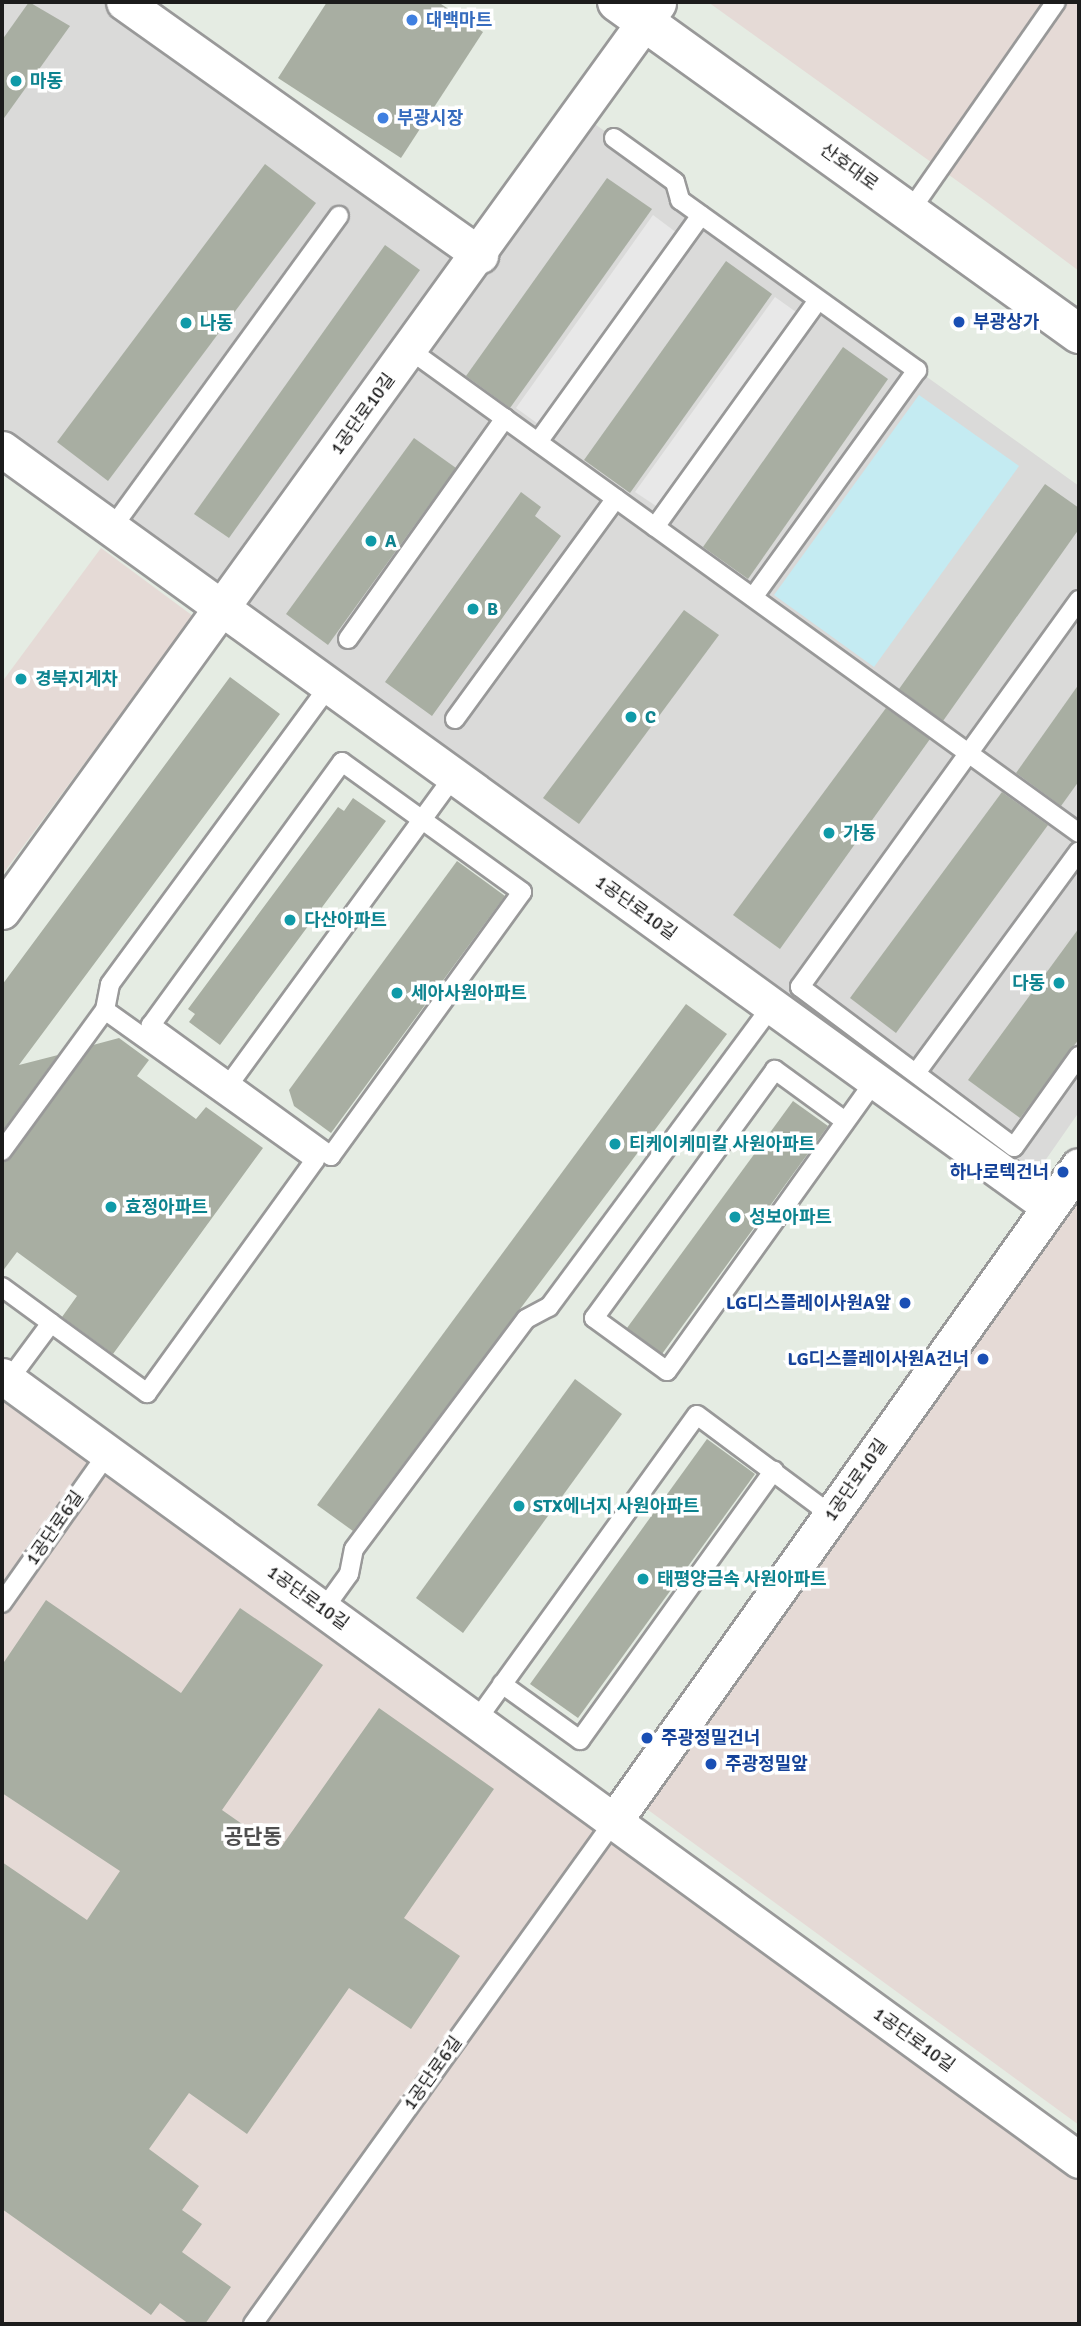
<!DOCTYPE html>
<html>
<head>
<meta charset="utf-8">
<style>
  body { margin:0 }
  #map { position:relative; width:1081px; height:2326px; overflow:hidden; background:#e5ece3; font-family:Signika,"Noto Sans KR",sans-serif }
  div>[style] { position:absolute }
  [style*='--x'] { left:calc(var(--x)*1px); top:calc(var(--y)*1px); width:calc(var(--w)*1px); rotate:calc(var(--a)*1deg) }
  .residential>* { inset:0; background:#dadad9 }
  .industrial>* { inset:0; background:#e5dad6 }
  .park>* { inset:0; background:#c4ebf2 }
  .parking>* { inset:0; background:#e8e8e8 }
  .building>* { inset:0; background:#a8aea2 }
  .roads { filter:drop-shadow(2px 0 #999) drop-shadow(-2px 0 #999) drop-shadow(0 2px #999) drop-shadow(0 -2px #999) }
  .service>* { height:18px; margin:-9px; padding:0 9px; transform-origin:9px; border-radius:9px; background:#fff }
  .minor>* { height:35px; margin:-17.5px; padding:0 17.5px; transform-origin:17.5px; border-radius:17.5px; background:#fff }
  .tertiary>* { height:38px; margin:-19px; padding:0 19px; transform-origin:19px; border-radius:19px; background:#fff }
  .dots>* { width:19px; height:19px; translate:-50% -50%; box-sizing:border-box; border:4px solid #fff; border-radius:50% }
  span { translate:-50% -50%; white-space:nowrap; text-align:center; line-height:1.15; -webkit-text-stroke:7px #fff; paint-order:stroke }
  .shop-label { font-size:18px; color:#366cbe; font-weight:700 }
  .left { translate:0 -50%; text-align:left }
  .culture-label { font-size:18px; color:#0d838f; font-weight:700 }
  .right { translate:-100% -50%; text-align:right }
  .street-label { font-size:18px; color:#1c1c1c }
  .transit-label { font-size:18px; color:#164399; font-weight:700 }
  .quarter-label { font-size:21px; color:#4f4f4f; font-weight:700 }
  .frame { position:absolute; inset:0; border:4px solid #1c1c1c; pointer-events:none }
</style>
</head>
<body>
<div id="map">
  <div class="residential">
    <i style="clip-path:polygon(2px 2px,124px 2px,480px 255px,581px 114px,675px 182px,680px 200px,1079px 486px,1079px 1112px,1033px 1178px,2px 447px)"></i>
  </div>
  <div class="industrial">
    <i style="clip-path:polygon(708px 2px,1079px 2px,1079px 271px,988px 203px)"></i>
    <i style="clip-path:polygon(101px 548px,193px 616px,2px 875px,2px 682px)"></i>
    <i style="clip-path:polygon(1079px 1195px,1079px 2125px,640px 1804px)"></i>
    <i style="clip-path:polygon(2px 1376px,1079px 2160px,1079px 2324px,2px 2324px)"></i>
  </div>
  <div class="park">
    <i style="clip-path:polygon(919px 395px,1019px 466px,874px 667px,774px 595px)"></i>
  </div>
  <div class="parking">
    <i style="clip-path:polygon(653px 215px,677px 233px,541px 426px,516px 408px)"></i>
    <i style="clip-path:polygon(775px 297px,796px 312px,656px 506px,635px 492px)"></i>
  </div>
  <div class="building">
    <i style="clip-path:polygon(29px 2px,70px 26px,2px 121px,2px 40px)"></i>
    <i style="clip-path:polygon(327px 2px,438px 2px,483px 32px,401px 158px,278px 78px)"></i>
    <i style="clip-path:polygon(265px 164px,316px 203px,108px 481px,57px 442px)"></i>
    <i style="clip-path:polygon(607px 178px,652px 209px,510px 408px,466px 376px)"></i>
    <i style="clip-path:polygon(385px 245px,420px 270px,229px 538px,194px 514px)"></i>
    <i style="clip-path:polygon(726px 261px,772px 294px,630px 493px,584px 460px)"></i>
    <i style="clip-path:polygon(843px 347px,888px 379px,748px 579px,703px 547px)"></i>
    <i style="clip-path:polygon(414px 438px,456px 468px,328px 645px,286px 614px)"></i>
    <i style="clip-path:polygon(1045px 484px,1079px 508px,1079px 529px,943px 721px,899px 689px)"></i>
    <i style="clip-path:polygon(521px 492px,541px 507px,535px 516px,561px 536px,432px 716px,385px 682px)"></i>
    <i style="clip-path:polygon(684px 610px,719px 635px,579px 824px,543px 798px)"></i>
    <i style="clip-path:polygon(230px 677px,280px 714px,19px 1065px,58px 1055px,2px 1132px,2px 985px)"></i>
    <i style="clip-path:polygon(1079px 684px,1079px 781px,1061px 806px,1016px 773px)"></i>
    <i style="clip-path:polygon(886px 708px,930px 739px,780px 949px,733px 915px)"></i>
    <i style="clip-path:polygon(1002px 792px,1048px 825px,896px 1033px,850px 998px)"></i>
    <i style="clip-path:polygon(353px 798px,386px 821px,220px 1045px,189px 1022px,195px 1014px,188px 1009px,338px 807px,344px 811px)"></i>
    <i style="clip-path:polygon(457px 861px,505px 896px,331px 1133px,294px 1106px,289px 1090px)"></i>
    <i style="clip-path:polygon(1079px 928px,1079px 1039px,1020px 1118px,968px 1080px)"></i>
    <i style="clip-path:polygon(686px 1004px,727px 1034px,353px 1531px,317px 1505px)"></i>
    <i style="clip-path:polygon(119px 1038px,149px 1060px,137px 1076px,196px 1119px,206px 1107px,263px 1148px,113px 1354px,62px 1317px,77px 1296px,17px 1252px,2px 1272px,2px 1162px,93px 1045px)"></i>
    <i style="clip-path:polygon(793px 1101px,828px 1126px,662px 1354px,627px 1328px)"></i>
    <i style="clip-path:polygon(575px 1379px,622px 1414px,463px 1633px,416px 1598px)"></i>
    <i style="clip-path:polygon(707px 1439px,755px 1474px,578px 1718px,530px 1684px)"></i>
    <i style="clip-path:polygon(46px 1600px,181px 1693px,240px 1608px,323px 1665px,222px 1810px,279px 1850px,379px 1708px,494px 1789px,404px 1918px,460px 1956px,411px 2029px,349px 1988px,247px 2134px,189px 2093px,149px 2149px,199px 2186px,182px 2210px,202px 2224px,182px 2252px,231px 2287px,205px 2324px,189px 2324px,160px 2303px,151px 2315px,2px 2209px,2px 1862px,87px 1920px,120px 1871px,2px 1793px,2px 1665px)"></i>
  </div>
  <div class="roads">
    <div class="service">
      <i style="--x:614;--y:138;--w:75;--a:35.8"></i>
      <i style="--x:675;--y:182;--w:19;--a:74"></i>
      <i style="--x:680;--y:200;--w:292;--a:35.7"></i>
      <i style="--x:917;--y:370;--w:280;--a:125.8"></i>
      <i style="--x:910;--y:211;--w:255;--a:-55.1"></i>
      <i style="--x:410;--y:350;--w:825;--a:35.83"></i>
      <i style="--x:538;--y:442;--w:279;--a:-54.3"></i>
      <i style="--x:655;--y:527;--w:279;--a:-54.3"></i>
      <i style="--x:112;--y:528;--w:386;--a:-54"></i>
      <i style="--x:1079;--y:600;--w:477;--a:125.8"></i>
      <i style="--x:800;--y:987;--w:267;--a:36.8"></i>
      <i style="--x:1014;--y:1147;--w:112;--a:-54.5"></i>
      <i style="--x:348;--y:639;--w:271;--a:-54.6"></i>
      <i style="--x:455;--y:719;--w:273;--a:-53.9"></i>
      <i style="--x:342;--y:762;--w:222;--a:35.8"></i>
      <i style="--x:522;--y:892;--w:326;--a:125.9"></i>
      <i style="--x:331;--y:1156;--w:223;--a:-144"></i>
      <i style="--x:151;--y:1025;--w:325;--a:-54"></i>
      <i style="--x:916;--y:1073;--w:275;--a:-53.7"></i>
      <i style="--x:230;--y:1083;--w:380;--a:-53.9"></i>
      <i style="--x:845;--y:1121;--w:87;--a:-143.9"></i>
      <i style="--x:775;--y:1070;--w:307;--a:126.1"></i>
      <i style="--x:594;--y:1318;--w:90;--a:36"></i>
      <i style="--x:667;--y:1371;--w:357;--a:-54.4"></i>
      <i style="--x:2;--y:1151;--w:175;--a:-53.9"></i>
      <i style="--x:2;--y:1287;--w:61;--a:36.3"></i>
      <i style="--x:8;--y:1381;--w:72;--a:-53.4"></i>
      <i style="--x:51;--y:1323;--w:119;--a:36.1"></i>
      <i style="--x:147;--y:1393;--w:287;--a:-54.2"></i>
      <i style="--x:315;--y:1160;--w:258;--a:-144.5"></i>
      <i style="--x:105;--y:1010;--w:26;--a:-79"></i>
      <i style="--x:110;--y:984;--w:370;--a:-53.7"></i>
      <i style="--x:2;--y:1603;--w:184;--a:-54.8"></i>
      <i style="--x:323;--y:1610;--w:44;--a:-54.2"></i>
      <i style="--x:349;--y:1574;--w:25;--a:-79"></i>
      <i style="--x:354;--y:1549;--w:287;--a:-53.2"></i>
      <i style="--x:526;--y:1319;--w:26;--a:-28"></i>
      <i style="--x:549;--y:1307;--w:375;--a:-53.5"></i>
      <i style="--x:502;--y:1684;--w:96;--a:35.7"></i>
      <i style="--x:580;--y:1740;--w:332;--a:-54.3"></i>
      <i style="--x:476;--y:1721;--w:377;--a:-54.2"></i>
      <i style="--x:697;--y:1415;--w:167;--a:36.7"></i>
      <i style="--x:253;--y:2324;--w:619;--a:-54.33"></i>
    </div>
    <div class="minor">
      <i style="--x:124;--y:2;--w:437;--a:35.4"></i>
      <i style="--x:2;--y:449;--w:1293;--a:35.88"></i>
      <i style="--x:2;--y:911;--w:1120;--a:-54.15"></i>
      <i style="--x:2;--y:1376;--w:1332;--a:36.05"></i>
      <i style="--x:614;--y:1821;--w:803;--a:-54.63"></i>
    </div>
    <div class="tertiary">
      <i style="--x:617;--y:2;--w:569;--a:35.7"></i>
    </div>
  </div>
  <div class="dots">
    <i style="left:412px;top:20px;background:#3f7fe0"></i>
    <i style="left:16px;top:81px;background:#0f9aa8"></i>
    <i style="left:383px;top:118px;background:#3f7fe0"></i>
    <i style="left:959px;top:322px;background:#1a4fb4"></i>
    <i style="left:186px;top:323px;background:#0f9aa8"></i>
    <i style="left:371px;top:541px;background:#0f9aa8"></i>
    <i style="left:473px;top:609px;background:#0f9aa8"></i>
    <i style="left:21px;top:679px;background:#0f9aa8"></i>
    <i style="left:631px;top:717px;background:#0f9aa8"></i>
    <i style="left:829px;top:833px;background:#0f9aa8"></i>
    <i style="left:290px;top:920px;background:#0f9aa8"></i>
    <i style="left:1059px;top:983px;background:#0f9aa8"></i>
    <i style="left:397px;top:993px;background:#0f9aa8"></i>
    <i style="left:615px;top:1144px;background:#0f9aa8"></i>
    <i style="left:1063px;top:1172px;background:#1a4fb4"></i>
    <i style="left:111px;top:1207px;background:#0f9aa8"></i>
    <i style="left:735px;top:1217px;background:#0f9aa8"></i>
    <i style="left:905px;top:1303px;background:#1a4fb4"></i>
    <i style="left:983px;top:1359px;background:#1a4fb4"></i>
    <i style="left:519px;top:1506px;background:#0f9aa8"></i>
    <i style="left:643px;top:1579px;background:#0f9aa8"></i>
    <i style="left:647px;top:1738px;background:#1a4fb4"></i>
    <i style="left:711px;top:1764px;background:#1a4fb4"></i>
  </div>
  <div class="shop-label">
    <span class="left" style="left:426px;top:20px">대백마트</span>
    <span class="left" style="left:397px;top:118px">부광시장</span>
  </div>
  <div class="culture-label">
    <span class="left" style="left:30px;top:81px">마동</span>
    <span class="left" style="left:200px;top:323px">나동</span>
    <span class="left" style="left:385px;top:541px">A</span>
    <span class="left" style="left:487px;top:609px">B</span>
    <span class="left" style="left:35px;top:679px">경북지게차</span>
    <span class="left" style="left:645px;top:717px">C</span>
    <span class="left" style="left:843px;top:833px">가동</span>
    <span class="left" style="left:304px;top:920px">다산아파트</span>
    <span class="right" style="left:1045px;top:983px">다동</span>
    <span class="left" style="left:411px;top:993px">세아사원아파트</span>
    <span class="left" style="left:629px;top:1144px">티케이케미칼 사원아파트</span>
    <span class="left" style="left:125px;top:1207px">효정아파트</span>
    <span class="left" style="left:749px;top:1217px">성보아파트</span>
    <span class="left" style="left:533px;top:1506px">STX에너지 사원아파트</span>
    <span class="left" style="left:657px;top:1579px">태평양금속 사원아파트</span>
  </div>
  <div class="street-label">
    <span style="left:849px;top:167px;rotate:36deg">산호대로</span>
    <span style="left:363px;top:414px;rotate:-54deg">1공단로10길</span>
    <span style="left:636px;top:908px;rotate:36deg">1공단로10길</span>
    <span style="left:856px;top:1480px;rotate:-55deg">1공단로10길</span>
    <span style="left:55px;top:1528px;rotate:-55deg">1공단로6길</span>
    <span style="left:308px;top:1598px;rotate:36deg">1공단로10길</span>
    <span style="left:914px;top:2040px;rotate:36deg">1공단로10길</span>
    <span style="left:433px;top:2073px;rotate:-54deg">1공단로6길</span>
  </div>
  <div class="transit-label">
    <span class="left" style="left:973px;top:322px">부광상가</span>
    <span class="right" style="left:1049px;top:1172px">하나로텍건너</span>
    <span class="right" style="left:891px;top:1303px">LG디스플레이사원A앞</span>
    <span class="right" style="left:969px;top:1359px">LG디스플레이사원A건너</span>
    <span class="left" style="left:661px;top:1738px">주광정밀건너</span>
    <span class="left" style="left:725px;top:1764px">주광정밀앞</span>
  </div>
  <div class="quarter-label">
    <span style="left:253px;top:1837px">공단동</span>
  </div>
  <div class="frame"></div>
</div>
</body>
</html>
